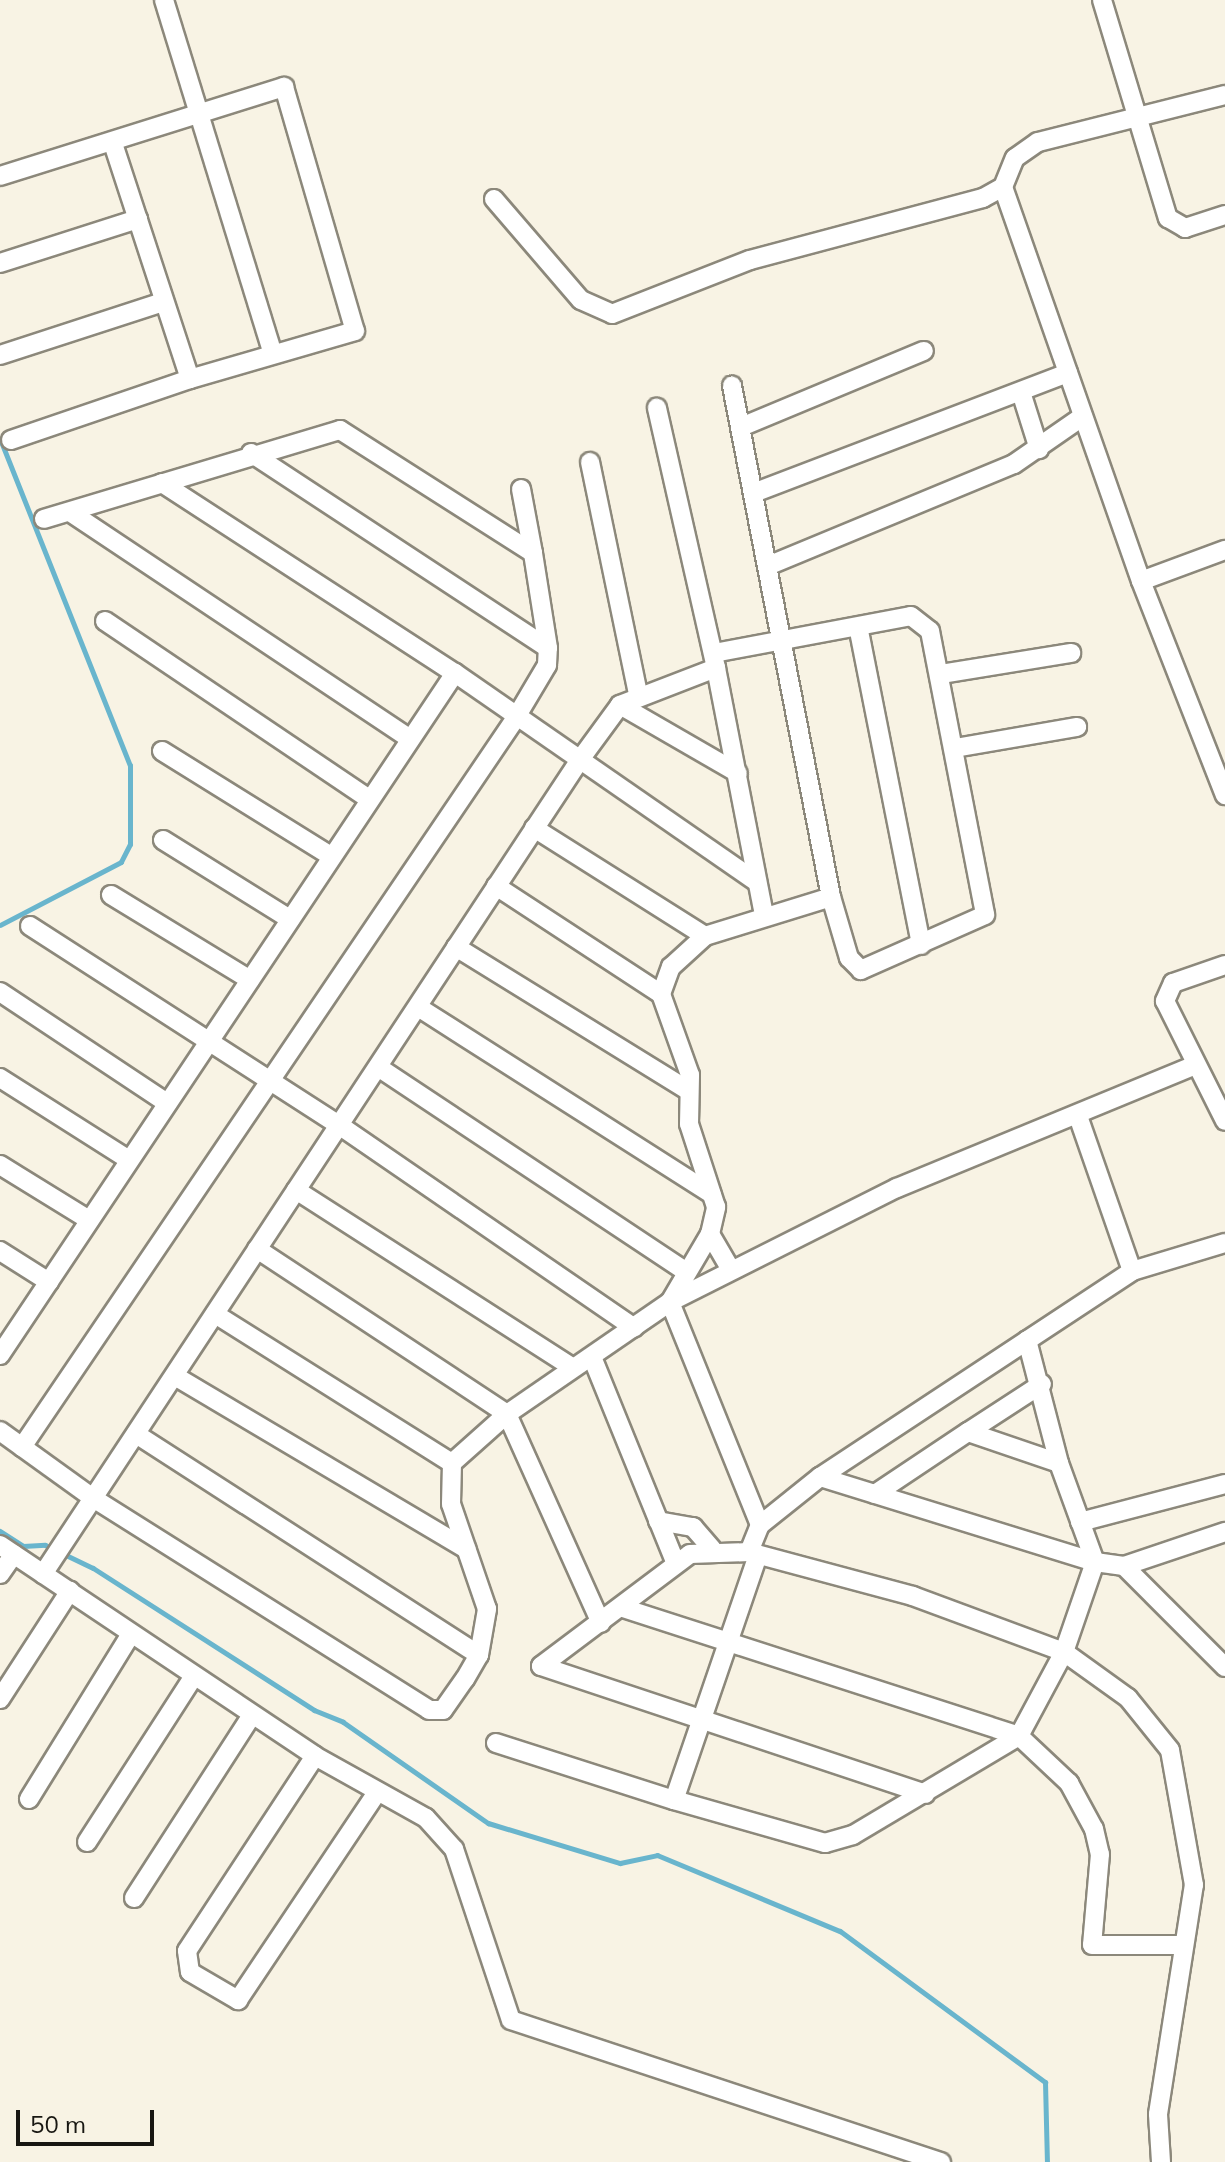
<!DOCTYPE html>
<html>
<head>
<meta charset="utf-8">
<style>
  body { margin:0 }
  #map { position:relative; width:1225px; height:2162px; overflow:hidden; background:#f8f3e4; font-family:Mulish,sans-serif }
  div>[style] { position:absolute }
  [style*='--x'] { left:calc(var(--x)*1px); top:calc(var(--y)*1px); width:calc(var(--w)*1px); rotate:calc(var(--a)*1deg) }
  .stream>* { height:5px; margin:-2.5px; padding:0 2.5px; transform-origin:2.5px; border-radius:2.5px; background:#69b5cd }
  .roads { filter:drop-shadow(2px 0 #8c887b) drop-shadow(-2px 0 #8c887b) drop-shadow(0 2px #8c887b) drop-shadow(0 -2px #8c887b) }
  .street>* { height:18px; margin:-9px; padding:0 9px; transform-origin:9px; border-radius:9px; background:#fff }
  span { translate:-50% -50%; white-space:nowrap; text-align:center; line-height:1.15; -webkit-text-stroke:6px #f8f3e4; paint-order:stroke }
  .scale { position:absolute; left:16px; top:2110px; width:138px; height:36px; box-sizing:border-box; border:4px solid #181712; border-top:0; padding-left:10px; font-size:24px; line-height:28px; white-space:nowrap; color:#181712; -webkit-text-stroke:6px #f8f3e4; paint-order:stroke }
</style>
</head>
<body>
<div id="map">
  <div class="stream">
    <i style="--x:0;--y:439;--w:351;--a:68.3"></i>
    <i style="--x:130;--y:765;--w:79;--a:90"></i>
    <i style="--x:130;--y:844;--w:20;--a:117"></i>
    <i style="--x:121;--y:862;--w:136;--a:152.5"></i>
    <i style="--x:0;--y:1531;--w:27;--a:33"></i>
    <i style="--x:23;--y:1546;--w:22;--a:-3"></i>
    <i style="--x:45;--y:1545;--w:53;--a:25.6"></i>
    <i style="--x:93;--y:1568;--w:263;--a:32.7"></i>
    <i style="--x:314;--y:1710;--w:31;--a:22"></i>
    <i style="--x:343;--y:1722;--w:177;--a:34.9"></i>
    <i style="--x:488;--y:1823;--w:138;--a:16.9"></i>
    <i style="--x:620;--y:1863;--w:38;--a:-12"></i>
    <i style="--x:657;--y:1855;--w:198;--a:22.6"></i>
    <i style="--x:840;--y:1931;--w:255;--a:36.4"></i>
    <i style="--x:1045;--y:2082;--w:80;--a:88.6"></i>
  </div>
  <div class="roads">
    <div class="street">
      <i style="--x:164;--y:0;--w:368;--a:72.9"></i>
      <i style="--x:1102;--y:0;--w:228;--a:73.2"></i>
      <i style="--x:1168;--y:218;--w:20;--a:30"></i>
      <i style="--x:1185;--y:228;--w:42;--a:-18"></i>
      <i style="--x:0;--y:176;--w:298;--a:-17.4"></i>
      <i style="--x:284;--y:87;--w:254;--a:73.8"></i>
      <i style="--x:355;--y:331;--w:172;--a:163.8"></i>
      <i style="--x:1003;--y:187;--w:417;--a:70.7"></i>
      <i style="--x:1141;--y:581;--w:230;--a:68.6"></i>
      <i style="--x:494;--y:199;--w:133;--a:49.3"></i>
      <i style="--x:581;--y:300;--w:34;--a:24"></i>
      <i style="--x:612;--y:314;--w:148;--a:-21.4"></i>
      <i style="--x:750;--y:260;--w:241;--a:-14.9"></i>
      <i style="--x:983;--y:198;--w:23;--a:-29"></i>
      <i style="--x:1003;--y:187;--w:31;--a:-68"></i>
      <i style="--x:1015;--y:158;--w:28;--a:-35"></i>
      <i style="--x:1038;--y:142;--w:193;--a:-14.1"></i>
      <i style="--x:0;--y:263;--w:145;--a:-17.7"></i>
      <i style="--x:0;--y:355;--w:171;--a:-18"></i>
      <i style="--x:1021;--y:392;--w:60;--a:72.5"></i>
      <i style="--x:741;--y:427;--w:198;--a:-22.6"></i>
      <i style="--x:11;--y:440;--w:189;--a:-18.8"></i>
      <i style="--x:190;--y:379;--w:248;--a:-108.1"></i>
      <i style="--x:251;--y:453;--w:355;--a:33.3"></i>
      <i style="--x:590;--y:462;--w:237;--a:78.3"></i>
      <i style="--x:162;--y:483;--w:349;--a:33"></i>
      <i style="--x:455;--y:673;--w:364;--a:34.7"></i>
      <i style="--x:521;--y:489;--w:65;--a:79.4"></i>
      <i style="--x:756;--y:492;--w:334;--a:-20.9"></i>
      <i style="--x:70;--y:512;--w:409;--a:33.7"></i>
      <i style="--x:770;--y:565;--w:264;--a:-22.5"></i>
      <i style="--x:1014;--y:464;--w:83;--a:-34.7"></i>
      <i style="--x:1141;--y:581;--w:90;--a:-20.3"></i>
      <i style="--x:105;--y:621;--w:318;--a:34"></i>
      <i style="--x:859;--y:631;--w:320;--a:78.8"></i>
      <i style="--x:714;--y:653;--w:200;--a:-10.6"></i>
      <i style="--x:911;--y:616;--w:24;--a:38"></i>
      <i style="--x:930;--y:631;--w:289;--a:79"></i>
      <i style="--x:985;--y:915;--w:136;--a:156.1"></i>
      <i style="--x:861;--y:970;--w:17;--a:-135"></i>
      <i style="--x:849;--y:958;--w:64;--a:-106.4"></i>
      <i style="--x:716;--y:668;--w:251;--a:79"></i>
      <i style="--x:941;--y:674;--w:132;--a:-9.2"></i>
      <i style="--x:620;--y:705;--w:136;--a:30"></i>
      <i style="--x:955;--y:748;--w:124;--a:-9.8"></i>
      <i style="--x:162;--y:751;--w:200;--a:31.9"></i>
      <i style="--x:534;--y:828;--w:202;--a:32.3"></i>
      <i style="--x:163;--y:840;--w:150;--a:31.9"></i>
      <i style="--x:496;--y:886;--w:197;--a:33.2"></i>
      <i style="--x:111;--y:895;--w:163;--a:31.4"></i>
      <i style="--x:30;--y:926;--w:368;--a:32.8"></i>
      <i style="--x:339;--y:1125;--w:358;--a:34.5"></i>
      <i style="--x:456;--y:947;--w:274;--a:31.7"></i>
      <i style="--x:1225;--y:965;--w:55;--a:160.9"></i>
      <i style="--x:1173;--y:983;--w:20;--a:114"></i>
      <i style="--x:1165;--y:1001;--w:134;--a:63.4"></i>
      <i style="--x:0;--y:992;--w:201;--a:33.6"></i>
      <i style="--x:418;--y:1007;--w:348;--a:32.5"></i>
      <i style="--x:378;--y:1067;--w:370;--a:33.6"></i>
      <i style="--x:0;--y:1078;--w:153;--a:32.4"></i>
      <i style="--x:1078;--y:1116;--w:164;--a:70.8"></i>
      <i style="--x:0;--y:1165;--w:105;--a:31.7"></i>
      <i style="--x:296;--y:1190;--w:329;--a:32.7"></i>
      <i style="--x:710;--y:1234;--w:42;--a:59.7"></i>
      <i style="--x:257;--y:1249;--w:300;--a:33.4"></i>
      <i style="--x:507;--y:1414;--w:229;--a:65.8"></i>
      <i style="--x:0;--y:1251;--w:58;--a:32.3"></i>
      <i style="--x:215;--y:1314;--w:280;--a:32.2"></i>
      <i style="--x:0;--y:1355;--w:820;--a:-56.29"></i>
      <i style="--x:592;--y:1357;--w:223;--a:67.9"></i>
      <i style="--x:175;--y:1376;--w:339;--a:30.7"></i>
      <i style="--x:0;--y:1431;--w:115;--a:35.8"></i>
      <i style="--x:93;--y:1498;--w:397;--a:32.2"></i>
      <i style="--x:429;--y:1710;--w:14;--a:0"></i>
      <i style="--x:443;--y:1710;--w:38;--a:-55"></i>
      <i style="--x:465;--y:1679;--w:28;--a:-60"></i>
      <i style="--x:479;--y:1655;--w:47;--a:-80.1"></i>
      <i style="--x:487;--y:1609;--w:111;--a:-108.9"></i>
      <i style="--x:451;--y:1504;--w:41;--a:-88.6"></i>
      <i style="--x:452;--y:1463;--w:74;--a:-41.7"></i>
      <i style="--x:507;--y:1414;--w:198;--a:-34.5"></i>
      <i style="--x:670;--y:1302;--w:79;--a:-59.5"></i>
      <i style="--x:710;--y:1234;--w:28;--a:-77"></i>
      <i style="--x:716;--y:1207;--w:87;--a:-108"></i>
      <i style="--x:689;--y:1124;--w:49;--a:-88.8"></i>
      <i style="--x:690;--y:1075;--w:86;--a:-109.7"></i>
      <i style="--x:661;--y:994;--w:29;--a:-70"></i>
      <i style="--x:671;--y:967;--w:46;--a:-42.4"></i>
      <i style="--x:705;--y:936;--w:132;--a:-17.2"></i>
      <i style="--x:831;--y:897;--w:521;--a:-100.96"></i>
      <i style="--x:968;--y:1432;--w:88;--a:-33"></i>
      <i style="--x:136;--y:1434;--w:408;--a:32.8"></i>
      <i style="--x:22;--y:1447;--w:879;--a:-55.89"></i>
      <i style="--x:515;--y:719;--w:63;--a:-59.3"></i>
      <i style="--x:547;--y:665;--w:17;--a:-87"></i>
      <i style="--x:548;--y:648;--w:96;--a:-99"></i>
      <i style="--x:533;--y:553;--w:229;--a:-147.5"></i>
      <i style="--x:340;--y:430;--w:309;--a:163.3"></i>
      <i style="--x:820;--y:1477;--w:374;--a:-33.4"></i>
      <i style="--x:1132;--y:1271;--w:97;--a:-16.8"></i>
      <i style="--x:875;--y:1494;--w:112;--a:-33.7"></i>
      <i style="--x:968;--y:1432;--w:96;--a:18.8"></i>
      <i style="--x:658;--y:1521;--w:36;--a:10"></i>
      <i style="--x:693;--y:1527;--w:29;--a:49"></i>
      <i style="--x:1080;--y:1522;--w:150;--a:-14.7"></i>
      <i style="--x:760;--y:1525;--w:240;--a:-112"></i>
      <i style="--x:670;--y:1302;--w:254;--a:-26.7"></i>
      <i style="--x:897;--y:1188;--w:322;--a:-22.4"></i>
      <i style="--x:0;--y:1545;--w:379;--a:33.8"></i>
      <i style="--x:315;--y:1756;--w:127;--a:29.2"></i>
      <i style="--x:426;--y:1818;--w:42;--a:47.9"></i>
      <i style="--x:454;--y:1849;--w:180;--a:71.6"></i>
      <i style="--x:511;--y:2020;--w:453;--a:18.3"></i>
      <i style="--x:758;--y:1555;--w:259;--a:108.9"></i>
      <i style="--x:674;--y:1800;--w:157;--a:15.9"></i>
      <i style="--x:825;--y:1843;--w:29;--a:-16"></i>
      <i style="--x:853;--y:1835;--w:193;--a:-30.8"></i>
      <i style="--x:1019;--y:1736;--w:95;--a:-61.8"></i>
      <i style="--x:1064;--y:1652;--w:95;--a:-71"></i>
      <i style="--x:1095;--y:1562;--w:105;--a:-110"></i>
      <i style="--x:1059;--y:1463;--w:127;--a:-104.6"></i>
      <i style="--x:1124;--y:1566;--w:143;--a:45"></i>
      <i style="--x:0;--y:1574;--w:24;--a:-55"></i>
      <i style="--x:43;--y:1574;--w:974;--a:-56.6"></i>
      <i style="--x:579;--y:761;--w:69;--a:-53.8"></i>
      <i style="--x:620;--y:705;--w:103;--a:-21.1"></i>
      <i style="--x:716;--y:668;--w:267;--a:-102.8"></i>
      <i style="--x:623;--y:1608;--w:416;--a:17.9"></i>
      <i style="--x:1019;--y:1736;--w:69;--a:43.2"></i>
      <i style="--x:1069;--y:1783;--w:52;--a:61.5"></i>
      <i style="--x:1094;--y:1829;--w:26;--a:77"></i>
      <i style="--x:1100;--y:1854;--w:91;--a:95"></i>
      <i style="--x:1092;--y:1945;--w:91;--a:0"></i>
      <i style="--x:541;--y:1666;--w:405;--a:18.4"></i>
      <i style="--x:541;--y:1666;--w:186;--a:-36.9"></i>
      <i style="--x:690;--y:1554;--w:59;--a:-1.9"></i>
      <i style="--x:0;--y:1699;--w:129;--a:-57.1"></i>
      <i style="--x:496;--y:1743;--w:187;--a:17.8"></i>
      <i style="--x:315;--y:1756;--w:233;--a:123.3"></i>
      <i style="--x:187;--y:1951;--w:21;--a:82"></i>
      <i style="--x:190;--y:1972;--w:56;--a:30.3"></i>
      <i style="--x:238;--y:2000;--w:250;--a:-56.2"></i>
      <i style="--x:29;--y:1799;--w:194;--a:-58.3"></i>
      <i style="--x:87;--y:1842;--w:197;--a:-57.2"></i>
      <i style="--x:134;--y:1898;--w:218;--a:-57.2"></i>
      <i style="--x:1161;--y:2162;--w:48;--a:-93.6"></i>
      <i style="--x:1158;--y:2114;--w:232;--a:-81.1"></i>
      <i style="--x:1194;--y:1885;--w:137;--a:-100.1"></i>
      <i style="--x:1170;--y:1750;--w:67;--a:-128.9"></i>
      <i style="--x:1128;--y:1698;--w:79;--a:-144.3"></i>
      <i style="--x:1064;--y:1652;--w:161;--a:-159.7"></i>
      <i style="--x:913;--y:1596;--w:170;--a:-165"></i>
      <i style="--x:749;--y:1552;--w:29;--a:-68"></i>
      <i style="--x:760;--y:1525;--w:77;--a:-38.7"></i>
      <i style="--x:820;--y:1477;--w:288;--a:17.2"></i>
      <i style="--x:1095;--y:1562;--w:29;--a:8"></i>
      <i style="--x:1124;--y:1566;--w:107;--a:-18.6"></i>
    </div>
  </div>
  <div class="scale">50 m</div>
</div>
</body>
</html>
